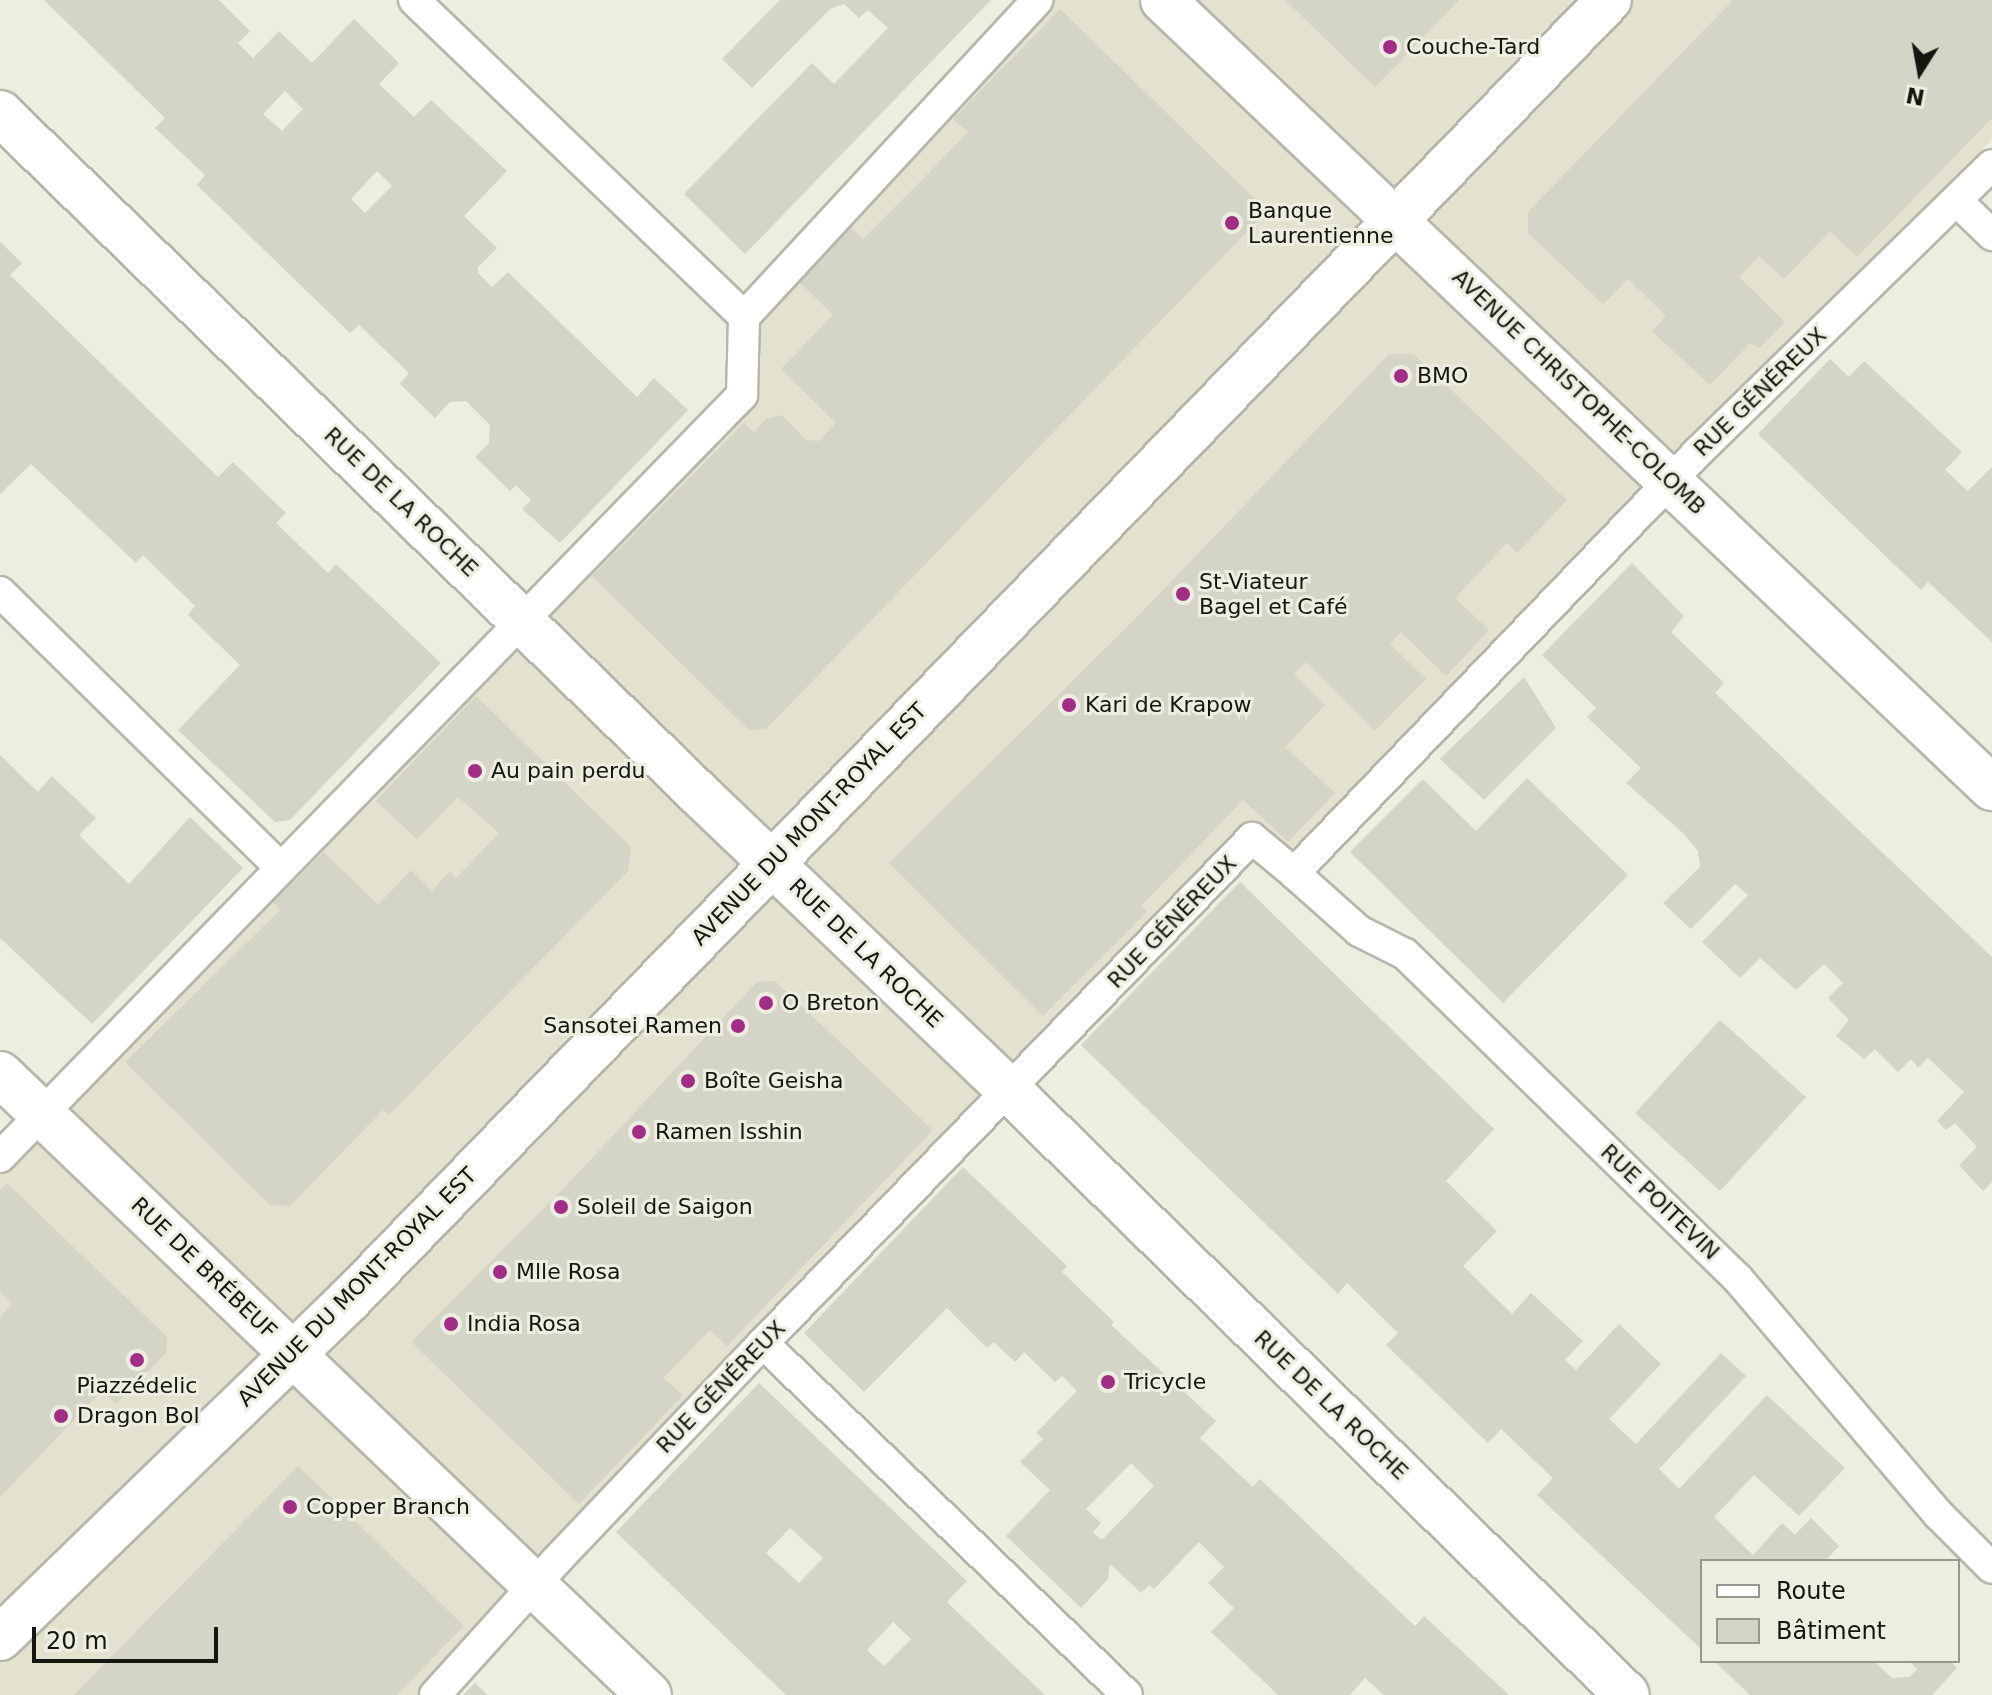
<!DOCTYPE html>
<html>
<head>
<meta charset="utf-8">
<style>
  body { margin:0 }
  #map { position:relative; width:1992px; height:1695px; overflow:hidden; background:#edeee0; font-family:"DejaVu Sans",sans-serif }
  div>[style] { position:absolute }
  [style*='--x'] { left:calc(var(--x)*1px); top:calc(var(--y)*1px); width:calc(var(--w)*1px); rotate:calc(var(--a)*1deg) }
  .built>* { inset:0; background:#e2e2ce }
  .building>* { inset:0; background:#d4d4c7 }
  .roads { filter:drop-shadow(2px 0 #b6b6a9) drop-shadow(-2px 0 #b6b6a9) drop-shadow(0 2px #b6b6a9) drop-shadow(0 -2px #b6b6a9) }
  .lane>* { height:30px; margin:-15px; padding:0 15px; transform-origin:15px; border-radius:15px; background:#fff }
  .street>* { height:44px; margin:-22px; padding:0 22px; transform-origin:22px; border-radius:22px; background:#fff }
  .secondary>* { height:44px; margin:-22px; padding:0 22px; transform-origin:22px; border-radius:22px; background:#fff }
  .dots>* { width:22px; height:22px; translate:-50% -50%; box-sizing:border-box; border:4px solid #edeee0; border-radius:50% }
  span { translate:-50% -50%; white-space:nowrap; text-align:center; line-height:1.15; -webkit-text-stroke:6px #edeee0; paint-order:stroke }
  .poi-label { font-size:22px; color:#161611 }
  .left { translate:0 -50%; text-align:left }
  .right { translate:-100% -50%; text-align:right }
  .street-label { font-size:22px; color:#161611 }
  .legend { position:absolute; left:1700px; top:1559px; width:260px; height:104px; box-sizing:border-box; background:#edeee0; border:2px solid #97988d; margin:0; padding:10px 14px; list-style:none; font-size:24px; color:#161611 }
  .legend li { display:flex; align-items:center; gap:16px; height:40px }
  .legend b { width:40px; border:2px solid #97988d }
  .north { position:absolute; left:1880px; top:32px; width:80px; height:80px; -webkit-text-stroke:6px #edeee0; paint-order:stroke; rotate:191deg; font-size:22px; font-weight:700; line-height:32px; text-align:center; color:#161611 }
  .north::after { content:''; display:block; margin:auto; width:28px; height:36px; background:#161611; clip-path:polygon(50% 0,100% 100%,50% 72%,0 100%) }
  .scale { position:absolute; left:32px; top:1627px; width:186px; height:36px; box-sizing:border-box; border:4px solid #161611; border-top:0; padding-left:10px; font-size:24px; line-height:28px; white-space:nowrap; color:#161611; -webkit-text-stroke:6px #edeee0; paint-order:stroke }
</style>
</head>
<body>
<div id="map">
  <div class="built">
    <i style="clip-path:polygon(1026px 0,1992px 0,1992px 139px,1290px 858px,1251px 823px,556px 1545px,418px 1695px,0 1695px,0 1147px,726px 400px,726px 312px)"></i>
  </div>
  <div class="building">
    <i style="clip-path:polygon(evenodd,44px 0,219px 0,250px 31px,238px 43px,253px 58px,279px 31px,312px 63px,354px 19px,399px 63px,379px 84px,414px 117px,431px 100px,507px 171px,464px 216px,497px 248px,478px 267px,478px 273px,492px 287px,508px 272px,637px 397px,654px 378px,688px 410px,560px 543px,522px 509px,531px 500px,516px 485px,510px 491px,475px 457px,489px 443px,490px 425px,466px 401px,450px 402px,435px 418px,400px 384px,409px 373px,359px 325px,350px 333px,197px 185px,205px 175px,155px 128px,165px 118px,44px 0,285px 91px,303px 109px,282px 131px,263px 114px,285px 91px,44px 0,377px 171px,392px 186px,365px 213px,351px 199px,377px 171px)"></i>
    <i style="clip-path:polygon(780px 0,991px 0,745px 254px,684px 194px,812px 63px,834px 84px,888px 28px,868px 10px,859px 18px,844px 4px,830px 9px,752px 88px,722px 59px)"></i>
    <i style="clip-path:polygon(1285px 0,1459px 0,1375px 87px)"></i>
    <i style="clip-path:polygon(1733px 0,1992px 0,1992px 118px,1857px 257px,1830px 231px,1784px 279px,1759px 256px,1739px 277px,1785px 322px,1759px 348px,1750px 343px,1710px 385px,1652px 331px,1666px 316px,1628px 279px,1603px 304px,1528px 233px,1528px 212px)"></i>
    <i style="clip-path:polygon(1060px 9px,1267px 211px,766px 729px,749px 730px,592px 576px,744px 423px,754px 432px,766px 419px,782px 415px,806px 440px,819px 441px,836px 423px,781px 369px,833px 315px,797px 280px,849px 226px,863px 239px,916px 186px,968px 132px,953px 119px)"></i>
    <i style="clip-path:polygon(0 242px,22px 263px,10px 275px,218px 477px,233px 462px,286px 513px,276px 523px,328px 573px,336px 564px,441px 663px,290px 820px,275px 822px,178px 730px,240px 665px,188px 615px,195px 606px,143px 555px,136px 563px,31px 464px,0 494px)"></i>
    <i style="clip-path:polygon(1389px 354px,1413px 354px,1567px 500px,1517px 553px,1507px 543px,1455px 598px,1489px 630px,1446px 676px,1401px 632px,1390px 644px,1426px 679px,1375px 731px,1306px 662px,1294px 674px,1325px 705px,1285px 747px,1335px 793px,1288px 842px,1243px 800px,1141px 906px,1147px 912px,1043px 1016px,889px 863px,1143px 611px)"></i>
    <i style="clip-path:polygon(1830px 359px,1849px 377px,1864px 361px,1962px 452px,1945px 470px,1968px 491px,1992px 467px,1992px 642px,1928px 582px,1921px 590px,1758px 434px)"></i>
    <i style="clip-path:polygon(1632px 563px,1684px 616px,1671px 632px,1724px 683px,1715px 693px,1992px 957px,1992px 1182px,1983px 1191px,1959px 1165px,1977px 1147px,1955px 1123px,1946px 1130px,1937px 1121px,1964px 1092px,1928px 1058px,1918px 1068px,1911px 1059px,1898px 1072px,1875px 1049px,1864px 1059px,1836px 1036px,1849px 1020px,1828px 998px,1843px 983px,1824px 964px,1796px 990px,1760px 958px,1740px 978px,1702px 942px,1748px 895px,1735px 884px,1691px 929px,1663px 903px,1700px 867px,1698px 851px,1684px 834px,1626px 783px,1641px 768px,1587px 717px,1596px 708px,1542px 655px)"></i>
    <i style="clip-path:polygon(1524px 677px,1556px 728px,1484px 800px,1440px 759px)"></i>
    <i style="clip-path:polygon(476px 696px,631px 847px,628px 871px,389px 1115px,383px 1110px,290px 1206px,270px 1205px,125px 1062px,280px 910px,273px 902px,324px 852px,378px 905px,411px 870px,432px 891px,450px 871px,456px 878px,499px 833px,458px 797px,417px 839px,376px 801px)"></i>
    <i style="clip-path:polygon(0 755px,38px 792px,52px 776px,96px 818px,79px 835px,129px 884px,190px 817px,243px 868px,92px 1024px,0 938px)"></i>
    <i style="clip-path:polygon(1527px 778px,1628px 875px,1503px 1003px,1350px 852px,1423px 779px,1476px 831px)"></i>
    <i style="clip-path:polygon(1240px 882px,1494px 1129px,1446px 1181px,1497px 1231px,1463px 1266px,1512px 1314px,1531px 1293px,1583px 1341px,1565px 1360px,1576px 1370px,1619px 1324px,1661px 1364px,1609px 1419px,1636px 1444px,1721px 1353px,1746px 1376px,1659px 1469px,1679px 1489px,1767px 1395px,1845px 1468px,1799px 1516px,1754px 1475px,1714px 1517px,1753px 1555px,1782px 1523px,1795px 1535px,1811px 1518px,1839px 1546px,1825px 1561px,1702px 1561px,1702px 1650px,1537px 1495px,1553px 1478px,1501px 1429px,1488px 1443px,1386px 1345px,1398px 1333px,1347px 1283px,1338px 1294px,1081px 1045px)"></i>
    <i style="clip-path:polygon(775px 981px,933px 1130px,727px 1346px,710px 1330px,663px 1378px,683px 1395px,579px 1504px,411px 1342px,564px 1188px,757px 982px)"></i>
    <i style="clip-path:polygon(1720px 1020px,1806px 1097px,1720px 1191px,1635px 1113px)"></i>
    <i style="clip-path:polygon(evenodd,963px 1167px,1067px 1266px,1062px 1272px,1114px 1322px,1111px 1325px,1216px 1421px,1200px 1438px,1253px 1487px,1260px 1479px,1415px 1626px,1424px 1616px,1509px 1695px,1384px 1695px,1365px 1678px,1350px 1695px,1278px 1695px,1211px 1632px,1234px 1608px,1208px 1583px,1224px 1567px,1199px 1542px,1154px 1589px,1149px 1585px,1141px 1593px,1110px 1564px,1108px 1579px,1081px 1608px,1006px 1536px,1050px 1490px,1020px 1462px,1043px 1439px,1036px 1433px,1077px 1391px,1062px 1376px,1055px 1382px,1024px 1352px,1015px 1362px,994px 1342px,987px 1348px,947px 1308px,864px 1392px,804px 1333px,963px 1167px,1131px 1463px,1154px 1486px,1102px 1540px,1093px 1532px,1101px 1523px,1086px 1509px,1131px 1463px)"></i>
    <i style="clip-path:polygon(7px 1183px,167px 1337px,166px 1353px,116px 1404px,102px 1391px,0 1497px,0 1317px,12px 1304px,0 1292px,0 1190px)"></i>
    <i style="clip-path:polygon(evenodd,759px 1383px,967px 1581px,947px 1602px,1045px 1695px,786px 1695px,616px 1532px,759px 1383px,790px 1528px,823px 1558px,799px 1583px,766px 1553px,790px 1528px,759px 1383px,893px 1622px,911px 1639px,884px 1666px,867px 1650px,893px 1622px)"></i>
    <i style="clip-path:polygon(298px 1466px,464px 1626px,397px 1695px,74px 1695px)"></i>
    <i style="clip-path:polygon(1714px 1661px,1874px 1661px,1892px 1678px,1910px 1677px,1917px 1669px,1909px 1661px,1950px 1661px,1957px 1668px,1932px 1695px,1750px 1695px)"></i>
    <i style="clip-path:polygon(475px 1683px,488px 1695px,463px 1695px)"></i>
  </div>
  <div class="roads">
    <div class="lane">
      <i style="--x:414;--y:0;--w:458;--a:43.8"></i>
      <i style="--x:1957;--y:201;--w:49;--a:44.2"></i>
      <i style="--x:0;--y:592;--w:394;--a:44.5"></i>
      <i style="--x:1294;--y:873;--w:87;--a:41.7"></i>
      <i style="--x:1359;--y:931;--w:51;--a:26.6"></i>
      <i style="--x:1405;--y:954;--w:465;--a:44.3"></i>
      <i style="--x:1738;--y:1279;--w:309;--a:49.6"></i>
      <i style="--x:1938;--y:1514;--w:76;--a:45"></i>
      <i style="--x:0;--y:1157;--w:1064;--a:-45.76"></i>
      <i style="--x:742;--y:395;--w:78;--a:-88.5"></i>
      <i style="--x:744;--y:317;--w:432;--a:-47.2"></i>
      <i style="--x:763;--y:1343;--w:506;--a:44.04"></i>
      <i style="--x:435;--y:1695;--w:182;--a:-47.9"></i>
      <i style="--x:557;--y:1560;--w:299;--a:-46.5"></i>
      <i style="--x:763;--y:1343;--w:703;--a:-45.92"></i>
      <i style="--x:1252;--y:838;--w:55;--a:39.8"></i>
      <i style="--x:1294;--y:873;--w:585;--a:-46.18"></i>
      <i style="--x:1699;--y:451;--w:409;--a:-44.3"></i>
    </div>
    <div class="street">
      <i style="--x:1163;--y:0;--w:1144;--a:43.55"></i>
      <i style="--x:0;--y:113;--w:972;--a:44.25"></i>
      <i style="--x:696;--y:791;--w:434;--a:43.7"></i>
      <i style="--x:1010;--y:1091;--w:863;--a:44.39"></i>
      <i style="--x:0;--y:1074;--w:898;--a:43.74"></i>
    </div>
    <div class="secondary">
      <i style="--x:0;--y:1638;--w:487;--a:-44.1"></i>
      <i style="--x:350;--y:1299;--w:1809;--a:-45.9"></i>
    </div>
  </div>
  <div class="dots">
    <i style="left:1390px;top:47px;background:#a22d87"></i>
    <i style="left:1232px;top:223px;background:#a22d87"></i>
    <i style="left:1401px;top:376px;background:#a22d87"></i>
    <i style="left:1183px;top:594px;background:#a22d87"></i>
    <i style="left:1069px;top:705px;background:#a22d87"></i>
    <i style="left:475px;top:771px;background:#a22d87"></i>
    <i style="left:766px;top:1003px;background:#a22d87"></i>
    <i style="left:738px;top:1026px;background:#a22d87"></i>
    <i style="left:688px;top:1081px;background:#a22d87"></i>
    <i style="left:639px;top:1132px;background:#a22d87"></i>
    <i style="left:561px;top:1207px;background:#a22d87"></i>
    <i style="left:500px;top:1272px;background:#a22d87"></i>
    <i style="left:451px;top:1324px;background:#a22d87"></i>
    <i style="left:137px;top:1360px;background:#a22d87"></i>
    <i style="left:1108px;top:1382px;background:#a22d87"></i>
    <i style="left:61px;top:1416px;background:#a22d87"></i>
    <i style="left:290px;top:1507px;background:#a22d87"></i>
  </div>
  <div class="poi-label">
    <span class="left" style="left:1406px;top:47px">Couche-Tard</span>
    <span class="left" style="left:1248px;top:223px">Banque<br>Laurentienne</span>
    <span class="left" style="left:1417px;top:376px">BMO</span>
    <span class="left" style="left:1199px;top:594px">St-Viateur<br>Bagel et Café</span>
    <span class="left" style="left:1085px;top:705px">Kari de Krapow</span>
    <span class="left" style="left:491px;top:771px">Au pain perdu</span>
    <span class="left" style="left:782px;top:1003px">O Breton</span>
    <span class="right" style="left:722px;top:1026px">Sansotei Ramen</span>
    <span class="left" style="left:704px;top:1081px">Boîte Geisha</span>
    <span class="left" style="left:655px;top:1132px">Ramen Isshin</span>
    <span class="left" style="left:577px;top:1207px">Soleil de Saigon</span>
    <span class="left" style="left:516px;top:1272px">Mlle Rosa</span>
    <span class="left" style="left:467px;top:1324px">India Rosa</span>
    <span class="left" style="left:1124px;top:1382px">Tricycle</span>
    <span style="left:137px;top:1386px">Piazzédelic</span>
    <span class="left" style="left:77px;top:1416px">Dragon Bol</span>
    <span class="left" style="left:306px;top:1507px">Copper Branch</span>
  </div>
  <div class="street-label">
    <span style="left:1579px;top:392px;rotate:44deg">AVENUE CHRISTOPHE-COLOMB</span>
    <span style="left:1760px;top:392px;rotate:-44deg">RUE GÉNÉREUX</span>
    <span style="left:401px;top:502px;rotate:44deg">RUE DE LA ROCHE</span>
    <span style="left:809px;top:824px;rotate:-46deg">AVENUE DU MONT-ROYAL EST</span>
    <span style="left:1172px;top:922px;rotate:-46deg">RUE GÉNÉREUX</span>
    <span style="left:866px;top:953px;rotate:44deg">RUE DE LA ROCHE</span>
    <span style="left:1660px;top:1202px;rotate:44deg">RUE POITEVIN</span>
    <span style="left:204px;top:1268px;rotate:44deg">RUE DE BRÉBEUF</span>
    <span style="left:357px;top:1287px;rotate:-45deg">AVENUE DU MONT-ROYAL EST</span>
    <span style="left:721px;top:1387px;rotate:-46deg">RUE GÉNÉREUX</span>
    <span style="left:1331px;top:1405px;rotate:44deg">RUE DE LA ROCHE</span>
  </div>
  <ul class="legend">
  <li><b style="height:10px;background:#fff"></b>Route</li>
  <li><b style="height:22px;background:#d4d4c7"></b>Bâtiment</li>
  </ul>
  <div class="north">N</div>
  <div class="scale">20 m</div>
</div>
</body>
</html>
